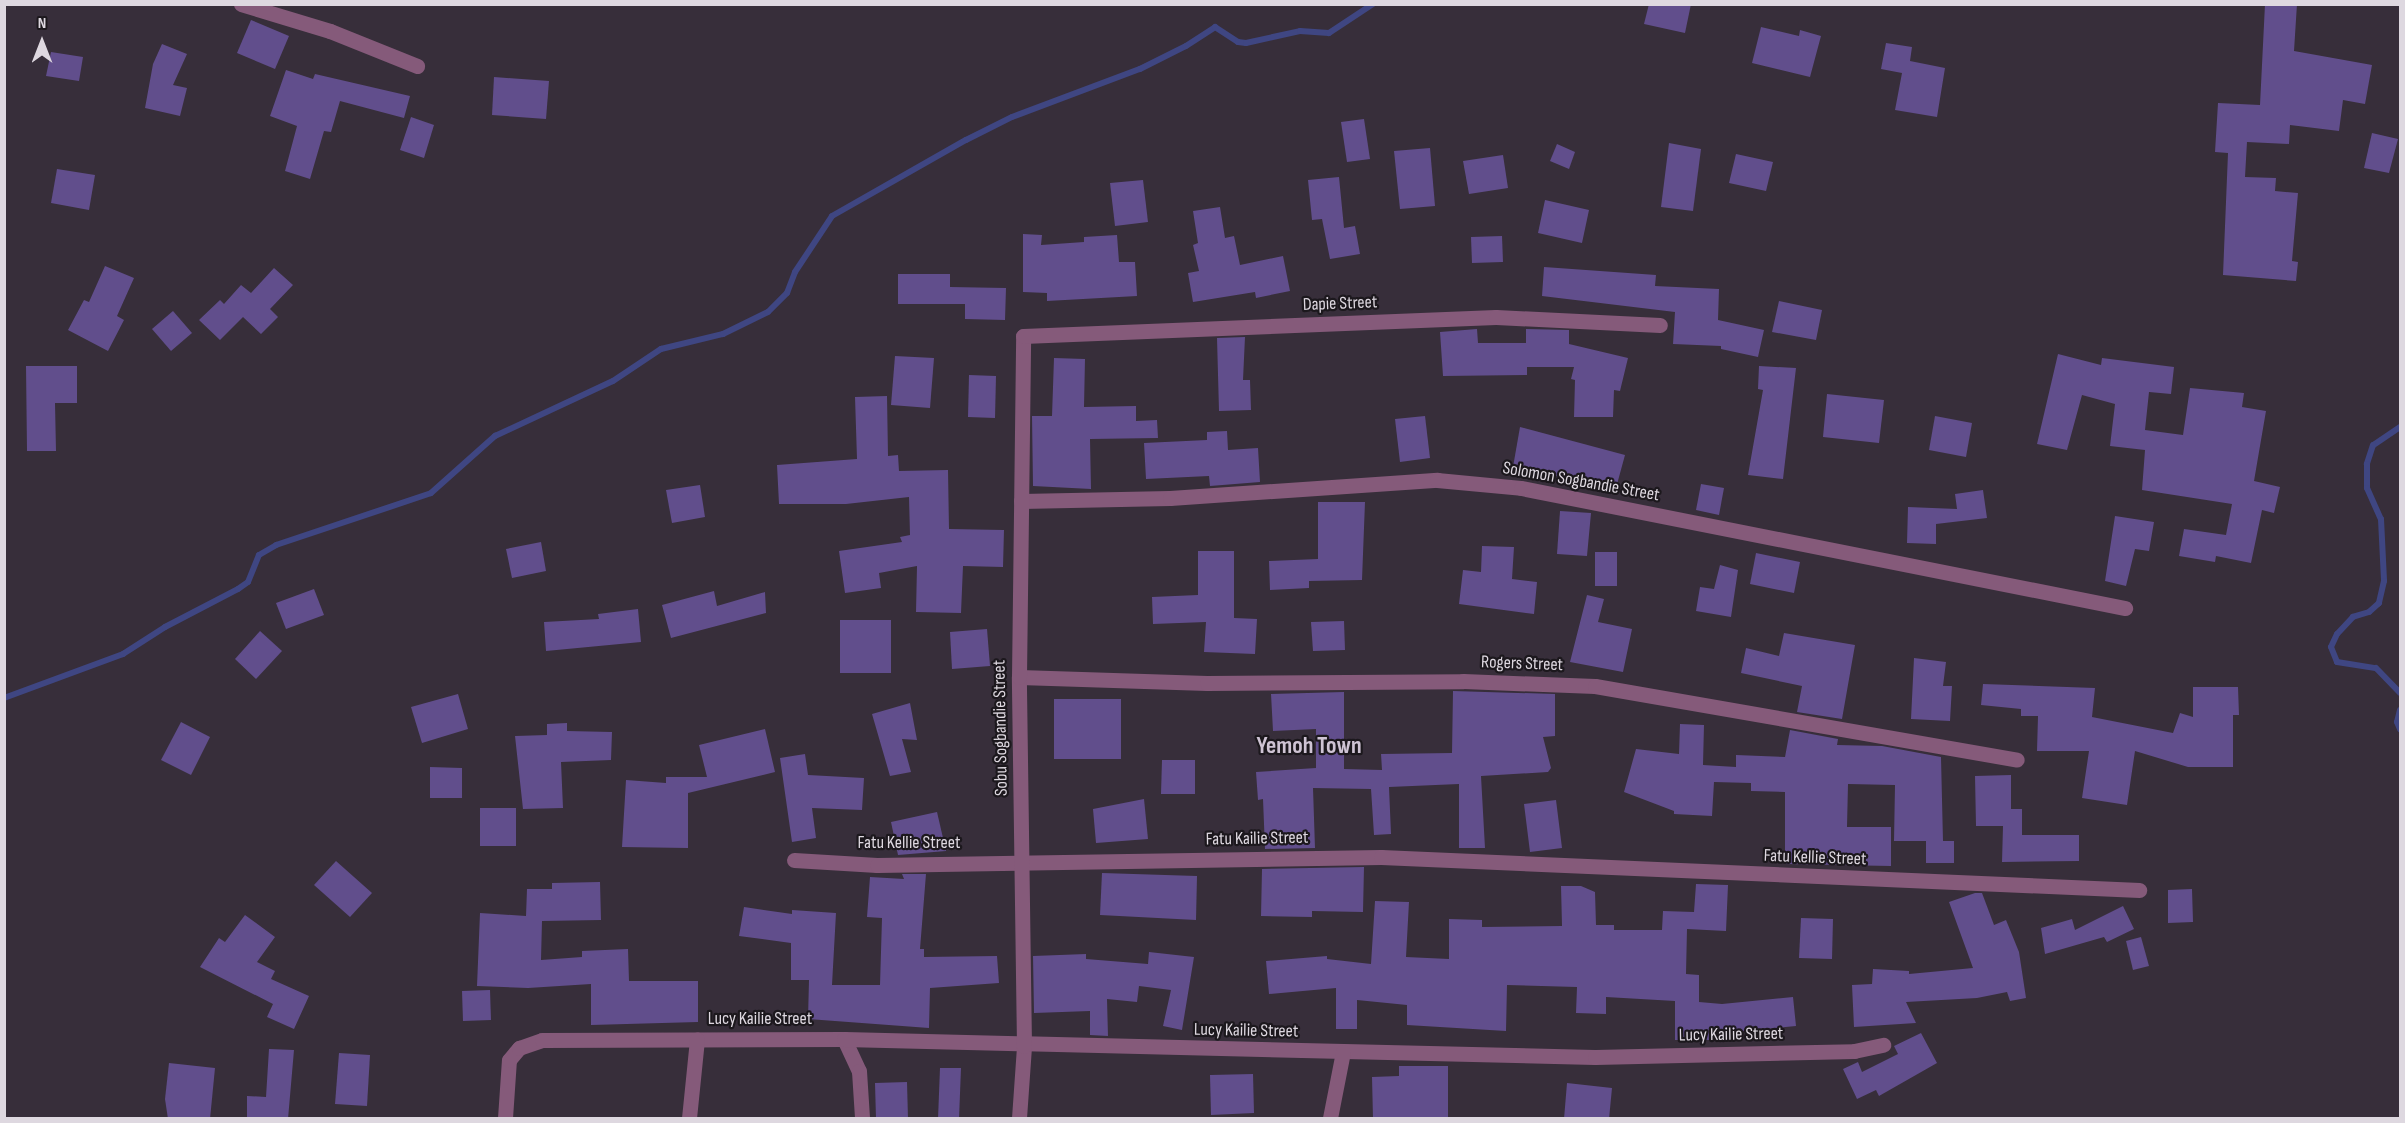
<!DOCTYPE html>
<html>
<head>
<meta charset="utf-8">
<style>
  body { margin:0 }
  #map { position:relative; width:2405px; height:1123px; overflow:hidden; background:#372e3a; font-family:"Sofia Sans Condensed",sans-serif }
  div>[style] { position:absolute }
  [style*='--x'] { left:calc(var(--x)*1px); top:calc(var(--y)*1px); width:calc(var(--w)*1px); rotate:calc(var(--a)*1deg) }
  .stream>* { height:6px; margin:-3px; padding:0 3px; transform-origin:3px; border-radius:3px; background:#3f4682 }
  .building>* { inset:0; background:#614e8c }
  .street>* { height:15px; margin:-7.5px; padding:0 7.5px; transform-origin:7.5px; border-radius:7.5px; background:#855a7a }
  span { translate:-50% -50%; white-space:nowrap; text-align:center; line-height:1.15; -webkit-text-stroke:4.5px #1c181d; paint-order:stroke }
  .street-label { font-size:18px; color:#ded8e0 }
  .district-label { font-size:24px; color:#cfc4d4; font-weight:700 }
  .frame { position:absolute; inset:0; border:6px solid #ded8e0; pointer-events:none }
  .north { position:absolute; left:12px; top:12px; width:60px; height:60px; -webkit-text-stroke:4px #1c181d; paint-order:stroke; rotate:0deg; font-size:16px; font-weight:700; line-height:24px; text-align:center; color:#ded8e0 }
  .north::after { content:''; display:block; margin:auto; width:21px; height:27px; background:#ded8e0; clip-path:polygon(50% 0,100% 100%,50% 72%,0 100%) }
</style>
</head>
<body>
<div id="map">
  <div class="stream">
    <i style="--x:2400;--y:427;--w:32;--a:146"></i>
    <i style="--x:2373;--y:445;--w:20;--a:108"></i>
    <i style="--x:2367;--y:464;--w:24;--a:90"></i>
    <i style="--x:2367;--y:488;--w:34;--a:66"></i>
    <i style="--x:2381;--y:519;--w:62;--a:87.2"></i>
    <i style="--x:2384;--y:581;--w:23;--a:103"></i>
    <i style="--x:2379;--y:603;--w:13;--a:138"></i>
    <i style="--x:2369;--y:612;--w:17;--a:163"></i>
    <i style="--x:2353;--y:617;--w:23;--a:133"></i>
    <i style="--x:2337;--y:634;--w:14;--a:115"></i>
    <i style="--x:2331;--y:647;--w:16;--a:68"></i>
    <i style="--x:2337;--y:662;--w:39;--a:9"></i>
    <i style="--x:2376;--y:668;--w:35;--a:46"></i>
    <i style="--x:4;--y:698;--w:127;--a:-20.3"></i>
    <i style="--x:123;--y:654;--w:50;--a:-32.7"></i>
    <i style="--x:165;--y:627;--w:82;--a:-27.5"></i>
    <i style="--x:238;--y:589;--w:12;--a:-35"></i>
    <i style="--x:248;--y:582;--w:29;--a:-68"></i>
    <i style="--x:259;--y:555;--w:20;--a:-30"></i>
    <i style="--x:276;--y:545;--w:163;--a:-18.5"></i>
    <i style="--x:431;--y:493;--w:86;--a:-41.7"></i>
    <i style="--x:495;--y:436;--w:130;--a:-25"></i>
    <i style="--x:613;--y:381;--w:58;--a:-33.7"></i>
    <i style="--x:661;--y:349;--w:64;--a:-13.6"></i>
    <i style="--x:723;--y:334;--w:50;--a:-26.1"></i>
    <i style="--x:768;--y:312;--w:27;--a:-45"></i>
    <i style="--x:787;--y:293;--w:22;--a:-69"></i>
    <i style="--x:795;--y:272;--w:67;--a:-56.5"></i>
    <i style="--x:832;--y:216;--w:154;--a:-29.6"></i>
    <i style="--x:966;--y:140;--w:51;--a:-26.6"></i>
    <i style="--x:1012;--y:117;--w:137;--a:-20.6"></i>
    <i style="--x:1140;--y:69;--w:51;--a:-26.6"></i>
    <i style="--x:1186;--y:46;--w:35;--a:-33"></i>
    <i style="--x:1215;--y:27;--w:27;--a:33"></i>
    <i style="--x:1238;--y:42;--w:8;--a:7"></i>
    <i style="--x:1246;--y:43;--w:55;--a:-12.5"></i>
    <i style="--x:1300;--y:31;--w:29;--a:4"></i>
    <i style="--x:1329;--y:33;--w:53;--a:-33.4"></i>
    <i style="--x:2400;--y:710;--w:12;--a:104"></i>
    <i style="--x:2397;--y:722;--w:8;--a:67"></i>
  </div>
  <div class="building">
    <i style="clip-path:polygon(1649px 4px,1691px 4px,1685px 33px,1644px 24px)"></i>
    <i style="clip-path:polygon(2265px 4px,2297px 4px,2294px 51px,2372px 65px,2365px 104px,2343px 100px,2339px 131px,2290px 125px,2289px 144px,2247px 142px,2245px 177px,2276px 178px,2275px 191px,2298px 193px,2292px 261px,2298px 262px,2296px 281px,2223px 275px,2228px 153px,2215px 152px,2218px 103px,2260px 105px)"></i>
    <i style="clip-path:polygon(251px 20px,289px 36px,275px 69px,237px 53px)"></i>
    <i style="clip-path:polygon(1761px 27px,1799px 36px,1800px 30px,1821px 36px,1810px 77px,1752px 63px)"></i>
    <i style="clip-path:polygon(1886px 43px,1912px 47px,1910px 61px,1945px 68px,1937px 117px,1895px 110px,1902px 73px,1881px 69px)"></i>
    <i style="clip-path:polygon(162px 44px,187px 54px,173px 85px,187px 88px,180px 116px,145px 108px,153px 64px)"></i>
    <i style="clip-path:polygon(51px 52px,83px 57px,79px 81px,46px 76px)"></i>
    <i style="clip-path:polygon(286px 70px,313px 79px,315px 74px,410px 96px,404px 118px,340px 101px,331px 132px,324px 131px,310px 179px,285px 171px,297px 126px,270px 116px)"></i>
    <i style="clip-path:polygon(494px 77px,549px 81px,546px 119px,492px 115px)"></i>
    <i style="clip-path:polygon(411px 117px,434px 125px,424px 158px,400px 150px)"></i>
    <i style="clip-path:polygon(1364px 119px,1370px 159px,1347px 162px,1341px 122px)"></i>
    <i style="clip-path:polygon(2372px 133px,2398px 139px,2389px 173px,2364px 168px)"></i>
    <i style="clip-path:polygon(1669px 143px,1701px 149px,1693px 211px,1661px 207px)"></i>
    <i style="clip-path:polygon(1557px 144px,1575px 152px,1569px 169px,1550px 161px)"></i>
    <i style="clip-path:polygon(1430px 148px,1435px 206px,1400px 209px,1394px 151px)"></i>
    <i style="clip-path:polygon(1736px 154px,1773px 162px,1766px 191px,1729px 183px)"></i>
    <i style="clip-path:polygon(1503px 155px,1508px 188px,1469px 194px,1463px 161px)"></i>
    <i style="clip-path:polygon(57px 169px,95px 175px,89px 210px,51px 203px)"></i>
    <i style="clip-path:polygon(1339px 177px,1344px 228px,1355px 226px,1360px 254px,1330px 259px,1322px 219px,1312px 220px,1308px 180px)"></i>
    <i style="clip-path:polygon(1143px 180px,1148px 222px,1115px 226px,1110px 183px)"></i>
    <i style="clip-path:polygon(1545px 200px,1589px 210px,1582px 243px,1538px 233px)"></i>
    <i style="clip-path:polygon(1220px 207px,1225px 238px,1234px 236px,1240px 265px,1283px 256px,1290px 291px,1256px 298px,1255px 292px,1193px 302px,1188px 273px,1199px 271px,1193px 245px,1198px 243px,1193px 211px)"></i>
    <i style="clip-path:polygon(1023px 234px,1042px 235px,1041px 245px,1084px 242px,1084px 237px,1117px 235px,1119px 262px,1135px 262px,1137px 296px,1047px 301px,1047px 293px,1023px 292px)"></i>
    <i style="clip-path:polygon(1502px 236px,1503px 262px,1472px 263px,1471px 237px)"></i>
    <i style="clip-path:polygon(105px 266px,134px 278px,117px 316px,124px 320px,108px 351px,68px 330px,84px 300px,89px 302px)"></i>
    <i style="clip-path:polygon(1544px 267px,1656px 275px,1655px 286px,1719px 289px,1718px 320px,1764px 330px,1758px 357px,1721px 349px,1721px 346px,1673px 344px,1675px 312px,1542px 296px)"></i>
    <i style="clip-path:polygon(274px 268px,293px 285px,270px 309px,278px 317px,261px 334px,243px 317px,220px 340px,199px 320px,220px 300px,224px 304px,241px 285px,251px 293px)"></i>
    <i style="clip-path:polygon(898px 274px,950px 274px,950px 287px,1006px 288px,1005px 320px,965px 319px,965px 304px,898px 304px)"></i>
    <i style="clip-path:polygon(1779px 301px,1822px 310px,1816px 340px,1772px 332px)"></i>
    <i style="clip-path:polygon(173px 311px,192px 333px,171px 351px,152px 329px)"></i>
    <i style="clip-path:polygon(1477px 329px,1478px 343px,1526px 343px,1526px 329px,1569px 330px,1569px 344px,1628px 358px,1620px 391px,1614px 390px,1613px 417px,1574px 417px,1575px 380px,1571px 379px,1574px 367px,1527px 367px,1527px 375px,1443px 376px,1440px 332px)"></i>
    <i style="clip-path:polygon(1245px 337px,1243px 380px,1250px 380px,1251px 410px,1219px 411px,1217px 338px)"></i>
    <i style="clip-path:polygon(2058px 354px,2101px 365px,2102px 358px,2174px 367px,2171px 394px,2149px 392px,2145px 430px,2183px 435px,2190px 388px,2244px 393px,2242px 407px,2266px 411px,2254px 481px,2280px 487px,2274px 513px,2262px 510px,2251px 563px,2216px 556px,2215px 562px,2179px 556px,2184px 529px,2226px 535px,2232px 504px,2142px 490px,2145px 450px,2110px 446px,2115px 404px,2082px 395px,2067px 450px,2037px 444px)"></i>
    <i style="clip-path:polygon(895px 356px,934px 358px,930px 408px,891px 405px)"></i>
    <i style="clip-path:polygon(1054px 358px,1085px 359px,1084px 407px,1136px 406px,1136px 421px,1157px 420px,1158px 438px,1090px 439px,1091px 489px,1033px 486px,1032px 416px,1052px 416px)"></i>
    <i style="clip-path:polygon(26px 366px,77px 366px,77px 403px,55px 403px,56px 451px,27px 451px)"></i>
    <i style="clip-path:polygon(1759px 366px,1796px 368px,1783px 479px,1748px 475px,1763px 390px,1758px 389px)"></i>
    <i style="clip-path:polygon(969px 375px,996px 376px,995px 418px,968px 417px)"></i>
    <i style="clip-path:polygon(1827px 394px,1884px 400px,1879px 443px,1823px 437px)"></i>
    <i style="clip-path:polygon(887px 396px,888px 456px,898px 455px,899px 471px,948px 470px,949px 529px,1004px 530px,1003px 567px,963px 566px,961px 613px,916px 612px,917px 566px,879px 573px,881px 588px,845px 593px,839px 551px,902px 542px,900px 537px,910px 535px,909px 497px,846px 504px,779px 504px,777px 465px,857px 459px,855px 397px)"></i>
    <i style="clip-path:polygon(1425px 416px,1430px 458px,1400px 462px,1395px 419px)"></i>
    <i style="clip-path:polygon(1935px 416px,1972px 423px,1966px 457px,1929px 450px)"></i>
    <i style="clip-path:polygon(1520px 427px,1625px 455px,1616px 488px,1513px 467px)"></i>
    <i style="clip-path:polygon(1227px 431px,1228px 450px,1258px 448px,1260px 482px,1210px 486px,1209px 476px,1146px 479px,1144px 443px,1207px 440px,1207px 432px)"></i>
    <i style="clip-path:polygon(1701px 484px,1724px 488px,1719px 515px,1696px 510px)"></i>
    <i style="clip-path:polygon(700px 485px,705px 517px,672px 523px,666px 490px)"></i>
    <i style="clip-path:polygon(1983px 490px,1987px 518px,1936px 524px,1936px 544px,1907px 543px,1908px 507px,1957px 509px,1955px 494px)"></i>
    <i style="clip-path:polygon(1318px 502px,1365px 502px,1362px 580px,1309px 581px,1309px 588px,1270px 590px,1269px 561px,1318px 559px)"></i>
    <i style="clip-path:polygon(1560px 511px,1591px 513px,1587px 556px,1557px 554px)"></i>
    <i style="clip-path:polygon(2115px 516px,2154px 522px,2149px 551px,2135px 549px,2126px 586px,2105px 581px)"></i>
    <i style="clip-path:polygon(541px 542px,546px 571px,512px 578px,506px 549px)"></i>
    <i style="clip-path:polygon(1482px 546px,1514px 547px,1512px 579px,1537px 582px,1534px 614px,1459px 604px,1463px 570px,1481px 572px)"></i>
    <i style="clip-path:polygon(1198px 551px,1234px 551px,1234px 618px,1257px 619px,1255px 654px,1204px 652px,1206px 622px,1153px 624px,1152px 597px,1198px 595px)"></i>
    <i style="clip-path:polygon(1595px 552px,1617px 552px,1617px 586px,1595px 586px)"></i>
    <i style="clip-path:polygon(1756px 553px,1800px 562px,1794px 593px,1750px 584px)"></i>
    <i style="clip-path:polygon(1720px 565px,1738px 570px,1731px 617px,1696px 611px,1700px 587px,1714px 589px)"></i>
    <i style="clip-path:polygon(314px 589px,324px 615px,286px 629px,276px 603px)"></i>
    <i style="clip-path:polygon(714px 591px,717px 606px,765px 592px,766px 613px,671px 638px,662px 605px)"></i>
    <i style="clip-path:polygon(1587px 595px,1604px 599px,1598px 622px,1632px 629px,1623px 672px,1570px 662px)"></i>
    <i style="clip-path:polygon(638px 609px,641px 642px,546px 651px,544px 622px,599px 619px,598px 614px)"></i>
    <i style="clip-path:polygon(840px 620px,891px 620px,891px 673px,840px 673px)"></i>
    <i style="clip-path:polygon(1344px 621px,1345px 650px,1313px 651px,1311px 622px)"></i>
    <i style="clip-path:polygon(987px 629px,990px 666px,952px 669px,950px 632px)"></i>
    <i style="clip-path:polygon(260px 631px,282px 651px,256px 679px,235px 659px)"></i>
    <i style="clip-path:polygon(1784px 633px,1855px 645px,1842px 719px,1797px 712px,1802px 686px,1741px 673px,1746px 648px,1779px 656px)"></i>
    <i style="clip-path:polygon(1914px 658px,1946px 662px,1943px 686px,1952px 686px,1950px 721px,1911px 719px)"></i>
    <i style="clip-path:polygon(1983px 684px,2095px 688px,2092px 717px,2173px 733px,2180px 713px,2193px 717px,2193px 687px,2238px 687px,2239px 715px,2233px 715px,2233px 767px,2188px 767px,2135px 751px,2127px 805px,2082px 798px,2089px 751px,2037px 751px,2038px 716px,2021px 716px,2021px 709px,1981px 705px)"></i>
    <i style="clip-path:polygon(1453px 691px,1555px 694px,1555px 736px,1543px 737px,1551px 768px,1548px 772px,1481px 776px,1485px 848px,1459px 848px,1459px 784px,1389px 787px,1391px 834px,1374px 835px,1371px 789px,1313px 788px,1315px 848px,1265px 849px,1263px 799px,1258px 800px,1256px 772px,1316px 768px,1316px 729px,1273px 731px,1271px 694px,1344px 692px,1344px 769px,1382px 770px,1381px 754px,1452px 753px)"></i>
    <i style="clip-path:polygon(458px 694px,468px 729px,422px 743px,411px 707px)"></i>
    <i style="clip-path:polygon(1054px 699px,1121px 699px,1121px 759px,1054px 759px)"></i>
    <i style="clip-path:polygon(910px 703px,917px 740px,902px 739px,911px 772px,890px 776px,872px 714px)"></i>
    <i style="clip-path:polygon(181px 722px,210px 737px,191px 775px,161px 760px)"></i>
    <i style="clip-path:polygon(567px 723px,567px 731px,612px 732px,611px 760px,561px 762px,563px 808px,523px 809px,515px 736px,547px 735px,547px 724px)"></i>
    <i style="clip-path:polygon(1680px 724px,1704px 725px,1703px 765px,1736px 767px,1736px 755px,1785px 757px,1790px 730px,1838px 739px,1837px 745px,1882px 746px,1941px 757px,1943px 841px,1954px 841px,1954px 863px,1926px 863px,1926px 841px,1894px 841px,1895px 785px,1848px 784px,1847px 827px,1891px 827px,1891px 866px,1785px 864px,1785px 792px,1751px 791px,1751px 783px,1714px 782px,1712px 816px,1674px 814px,1674px 811px,1624px 792px,1636px 749px,1679px 754px)"></i>
    <i style="clip-path:polygon(765px 729px,775px 772px,688px 793px,688px 848px,622px 847px,626px 780px,666px 783px,666px 777px,707px 777px,699px 745px)"></i>
    <i style="clip-path:polygon(805px 754px,808px 775px,864px 778px,862px 810px,812px 808px,816px 838px,792px 842px,780px 758px)"></i>
    <i style="clip-path:polygon(1162px 760px,1195px 760px,1195px 794px,1161px 794px)"></i>
    <i style="clip-path:polygon(430px 767px,462px 768px,462px 798px,430px 798px)"></i>
    <i style="clip-path:polygon(2011px 775px,2011px 809px,2022px 809px,2022px 835px,2079px 835px,2079px 861px,2002px 862px,2003px 826px,1976px 826px,1975px 776px)"></i>
    <i style="clip-path:polygon(1144px 799px,1148px 839px,1096px 843px,1093px 809px)"></i>
    <i style="clip-path:polygon(1556px 800px,1562px 848px,1530px 852px,1524px 804px)"></i>
    <i style="clip-path:polygon(480px 808px,516px 808px,516px 846px,480px 846px)"></i>
    <i style="clip-path:polygon(937px 812px,946px 851px,898px 855px,891px 822px)"></i>
    <i style="clip-path:polygon(336px 861px,372px 893px,350px 917px,314px 885px)"></i>
    <i style="clip-path:polygon(1364px 867px,1363px 912px,1312px 911px,1312px 917px,1261px 916px,1262px 869px)"></i>
    <i style="clip-path:polygon(1102px 873px,1197px 876px,1196px 920px,1100px 915px)"></i>
    <i style="clip-path:polygon(902px 874px,926px 874px,920px 949px,924px 949px,924px 957px,997px 956px,999px 983px,930px 988px,929px 1028px,808px 1019px,809px 980px,791px 980px,791px 943px,739px 936px,744px 907px,792px 914px,792px 910px,836px 913px,832px 985px,880px 985px,882px 918px,867px 917px,870px 877px,904px 879px)"></i>
    <i style="clip-path:polygon(600px 882px,601px 920px,542px 921px,541px 960px,582px 957px,582px 951px,628px 949px,629px 981px,698px 981px,698px 1022px,591px 1025px,591px 984px,528px 988px,477px 986px,480px 913px,526px 916px,527px 889px,552px 889px,552px 883px)"></i>
    <i style="clip-path:polygon(1696px 884px,1728px 885px,1726px 931px,1687px 929px,1686px 974px,1699px 975px,1699px 1002px,1722px 1004px,1793px 997px,1796px 1026px,1722px 1033px,1722px 1040px,1675px 1040px,1675px 1001px,1606px 997px,1606px 1014px,1576px 1013px,1577px 987px,1507px 985px,1506px 1031px,1407px 1025px,1407px 1005px,1357px 1000px,1357px 1029px,1336px 1029px,1336px 988px,1269px 994px,1266px 961px,1327px 956px,1327px 959px,1371px 964px,1375px 901px,1409px 902px,1406px 957px,1449px 959px,1449px 919px,1482px 920px,1482px 927px,1562px 926px,1561px 886px,1581px 886px,1595px 892px,1596px 925px,1614px 925px,1614px 930px,1662px 930px,1663px 911px,1694px 912px)"></i>
    <i style="clip-path:polygon(2192px 889px,2193px 922px,2168px 923px,2168px 890px)"></i>
    <i style="clip-path:polygon(1975px 893px,1982px 893px,1994px 925px,2006px 920px,2019px 952px,2026px 998px,2010px 1001px,2007px 992px,1977px 998px,1906px 1002px,1916px 1023px,1854px 1027px,1852px 985px,1872px 984px,1873px 969px,1909px 971px,1909px 974px,1973px 968px,1949px 902px)"></i>
    <i style="clip-path:polygon(2123px 906px,2134px 929px,2107px 942px,2104px 937px,2045px 954px,2041px 928px,2072px 919px,2075px 930px)"></i>
    <i style="clip-path:polygon(245px 915px,275px 937px,257px 962px,275px 971px,271px 979px,309px 996px,294px 1029px,267px 1017px,273px 1004px,200px 967px,219px 938px,225px 942px)"></i>
    <i style="clip-path:polygon(1801px 918px,1833px 919px,1832px 959px,1799px 958px)"></i>
    <i style="clip-path:polygon(2141px 937px,2149px 966px,2133px 970px,2126px 941px)"></i>
    <i style="clip-path:polygon(1149px 952px,1194px 957px,1182px 1030px,1163px 1026px,1171px 990px,1139px 986px,1137px 1002px,1107px 999px,1108px 1036px,1090px 1035px,1090px 1011px,1034px 1013px,1033px 956px,1086px 954px,1086px 959px,1148px 964px)"></i>
    <i style="clip-path:polygon(490px 990px,491px 1020px,463px 1021px,462px 991px)"></i>
    <i style="clip-path:polygon(1921px 1033px,1937px 1063px,1879px 1096px,1876px 1090px,1857px 1099px,1843px 1069px,1858px 1062px,1862px 1072px,1898px 1054px,1894px 1046px)"></i>
    <i style="clip-path:polygon(269px 1049px,294px 1050px,288px 1119px,247px 1119px,247px 1096px,266px 1097px)"></i>
    <i style="clip-path:polygon(339px 1053px,370px 1055px,367px 1106px,335px 1104px)"></i>
    <i style="clip-path:polygon(169px 1063px,215px 1068px,210px 1119px,168px 1119px,165px 1099px)"></i>
    <i style="clip-path:polygon(1399px 1066px,1448px 1066px,1448px 1119px,1373px 1119px,1372px 1077px,1399px 1076px)"></i>
    <i style="clip-path:polygon(940px 1068px,961px 1068px,959px 1119px,938px 1119px)"></i>
    <i style="clip-path:polygon(1253px 1074px,1254px 1113px,1211px 1115px,1210px 1075px)"></i>
    <i style="clip-path:polygon(907px 1082px,908px 1119px,876px 1119px,875px 1083px)"></i>
    <i style="clip-path:polygon(1567px 1083px,1612px 1088px,1609px 1119px,1564px 1119px)"></i>
  </div>
  <div class="street">
    <i style="--x:241;--y:4;--w:93;--a:16.9"></i>
    <i style="--x:330;--y:31;--w:94;--a:21.9"></i>
    <i style="--x:1021;--y:501;--w:149;--a:-1.2"></i>
    <i style="--x:1170;--y:498;--w:268;--a:-3.9"></i>
    <i style="--x:1437;--y:480;--w:84;--a:5.4"></i>
    <i style="--x:1521;--y:488;--w:616;--a:11.24"></i>
    <i style="--x:1019;--y:677;--w:188;--a:1.8"></i>
    <i style="--x:1207;--y:683;--w:256;--a:-0.4"></i>
    <i style="--x:1463;--y:681;--w:132;--a:2.2"></i>
    <i style="--x:1595;--y:686;--w:428;--a:9.9"></i>
    <i style="--x:794;--y:860;--w:83;--a:3.4"></i>
    <i style="--x:877;--y:865;--w:504;--a:-0.91"></i>
    <i style="--x:1381;--y:857;--w:759;--a:2.49"></i>
    <i style="--x:844;--y:1039;--w:35;--a:65"></i>
    <i style="--x:859;--y:1071;--w:47;--a:86.3"></i>
    <i style="--x:505;--y:1118;--w:58;--a:-86.1"></i>
    <i style="--x:509;--y:1060;--w:16;--a:-50"></i>
    <i style="--x:519;--y:1048;--w:24;--a:-19"></i>
    <i style="--x:542;--y:1040;--w:302;--a:-0.2"></i>
    <i style="--x:844;--y:1039;--w:751;--a:1.37"></i>
    <i style="--x:1595;--y:1057;--w:259;--a:-1.3"></i>
    <i style="--x:1854;--y:1051;--w:30;--a:-12"></i>
    <i style="--x:689;--y:1118;--w:79;--a:-84.2"></i>
    <i style="--x:1019;--y:1118;--w:72;--a:-86"></i>
    <i style="--x:1024;--y:1046;--w:369;--a:-90.8"></i>
    <i style="--x:1019;--y:677;--w:341;--a:-89.3"></i>
    <i style="--x:1023;--y:336;--w:473;--a:-2.3"></i>
    <i style="--x:1496;--y:317;--w:164;--a:2.8"></i>
    <i style="--x:1330;--y:1118;--w:67;--a:-78.9"></i>
  </div>
  <div class="street-label">
    <span style="left:1340px;top:304px;rotate:-2deg">Dapie Street</span>
    <span style="left:1581px;top:482px;rotate:10deg">Solomon Sogbandie Street</span>
    <span style="left:1522px;top:664px;rotate:2deg">Rogers Street</span>
    <span style="left:1001px;top:728px;rotate:-91deg">Sobu Sogbandie Street</span>
    <span style="left:1257px;top:839px;rotate:-1deg">Fatu Kailie Street</span>
    <span style="left:909px;top:843px">Fatu Kellie Street</span>
    <span style="left:1815px;top:858px;rotate:2deg">Fatu Kellie Street</span>
    <span style="left:760px;top:1019px">Lucy Kailie Street</span>
    <span style="left:1246px;top:1031px;rotate:1deg">Lucy Kailie Street</span>
    <span style="left:1731px;top:1035px;rotate:-1deg">Lucy Kailie Street</span>
  </div>
  <div class="district-label">
    <span style="left:1309px;top:746px">Yemoh Town</span>
  </div>
  <div class="frame"></div>
  <div class="north">N</div>
</div>
</body>
</html>
